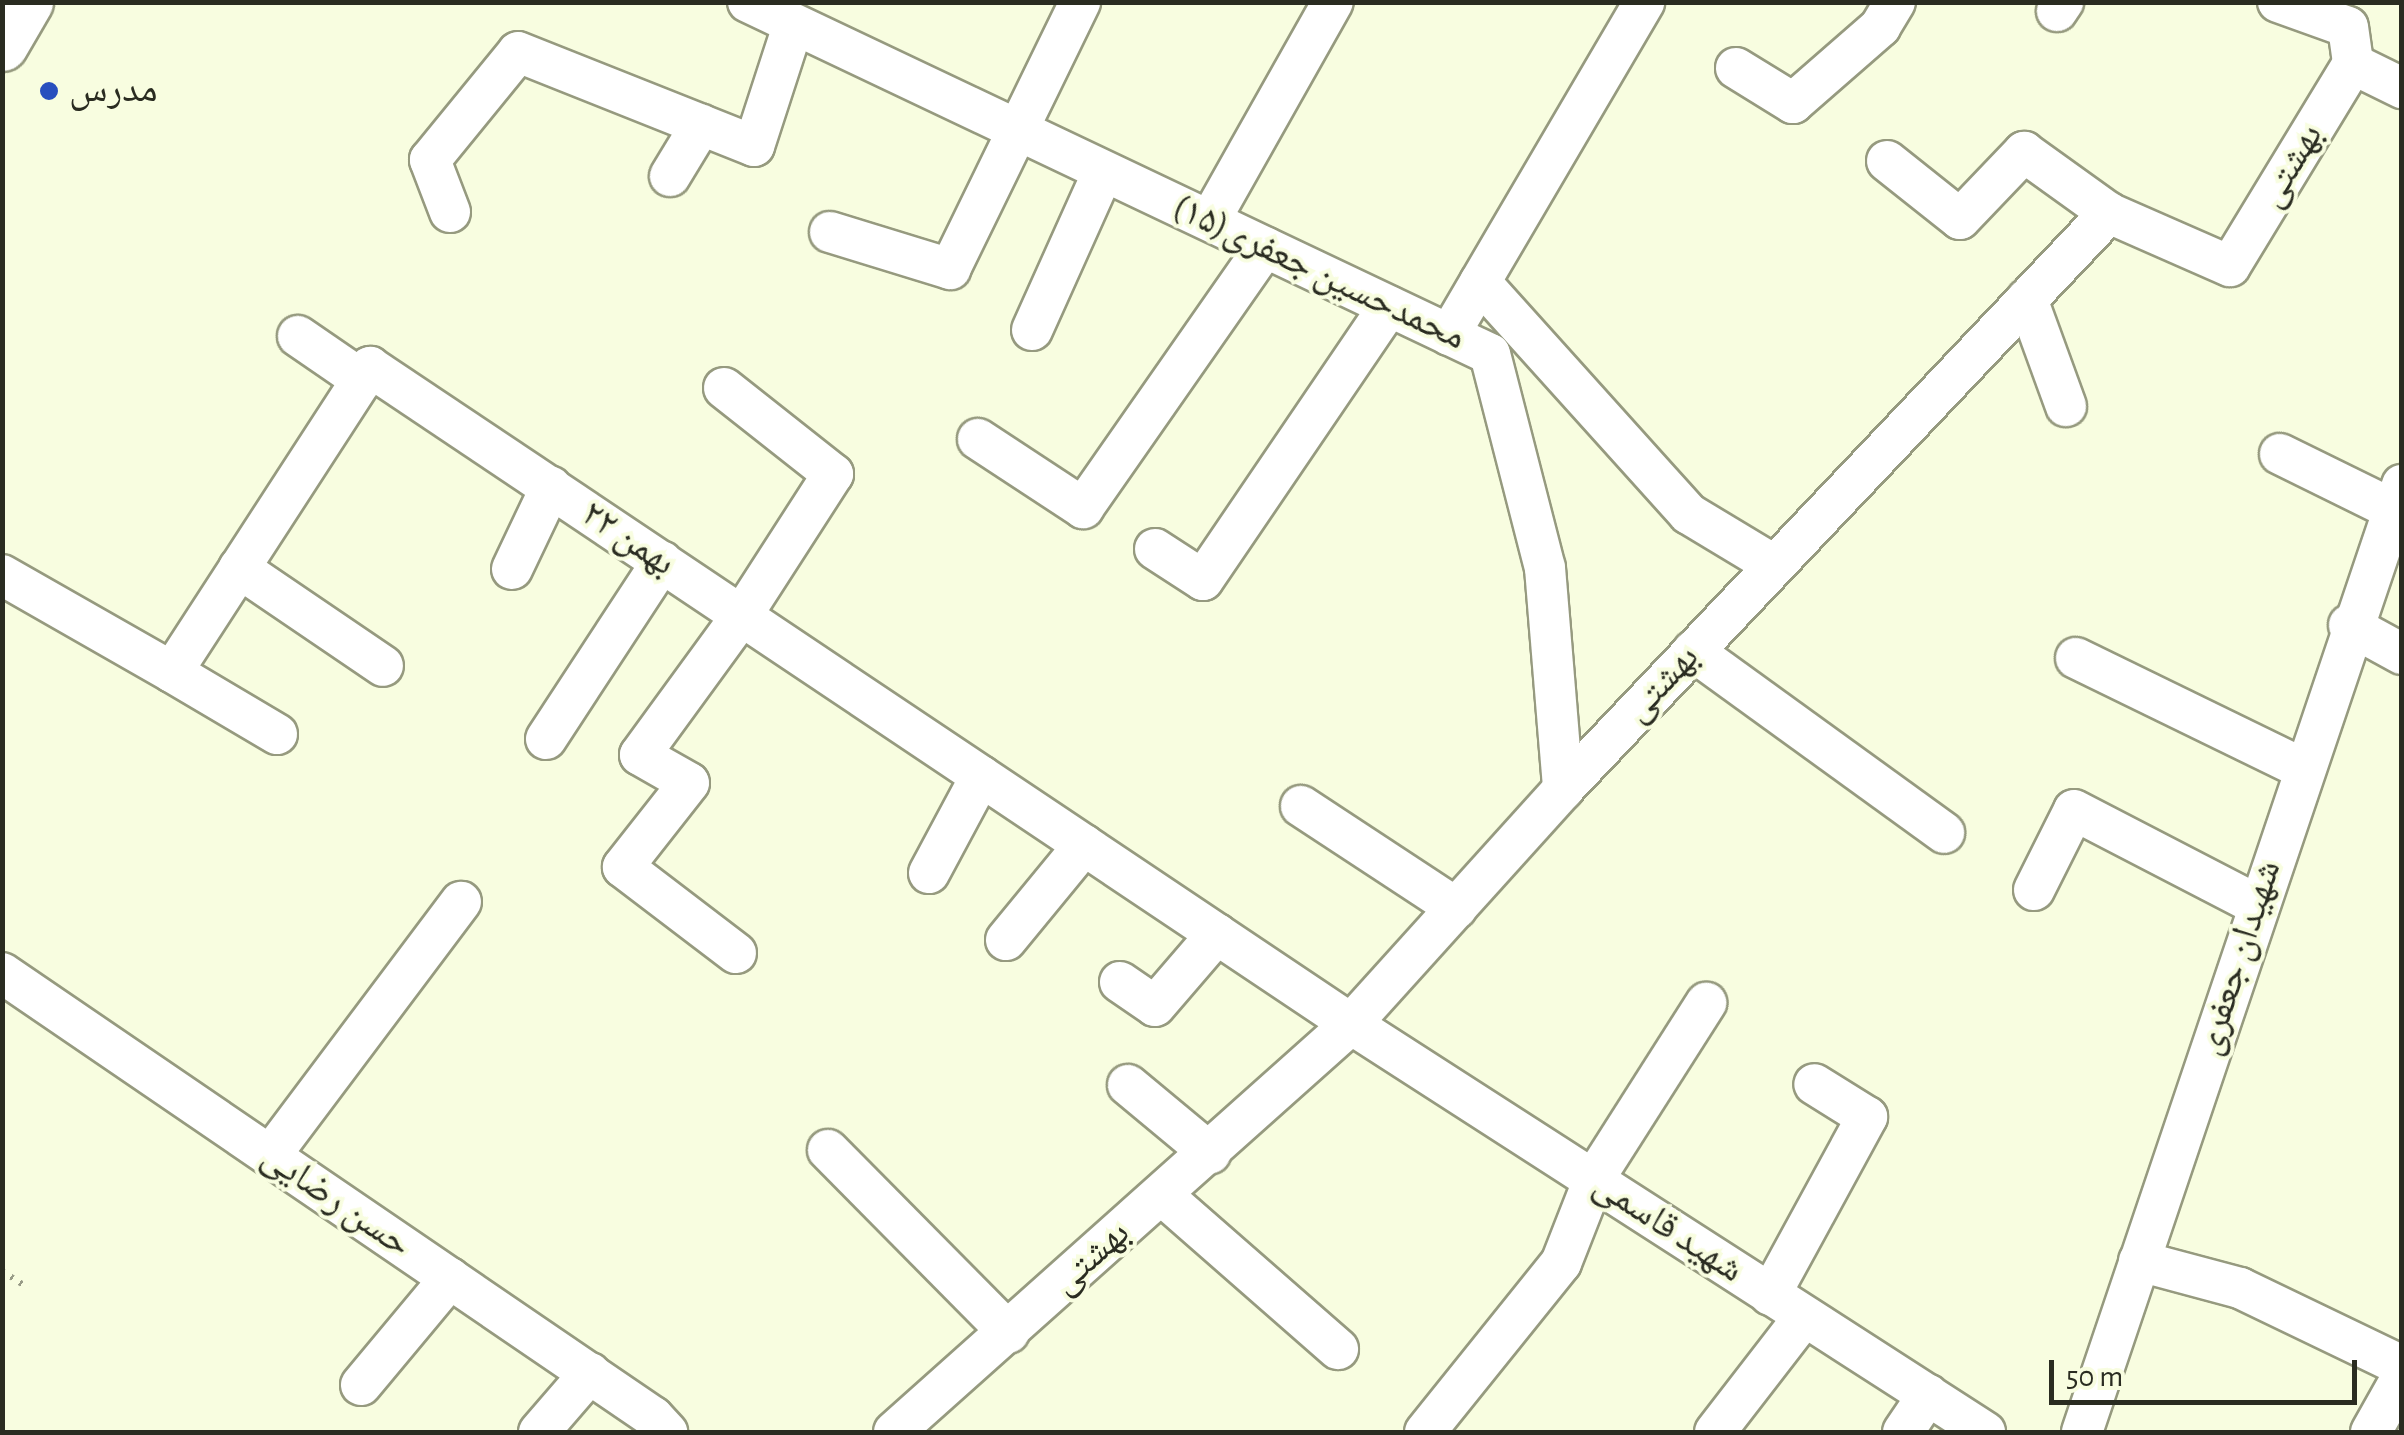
<!DOCTYPE html>
<html>
<head>
<meta charset="utf-8">
<style>
  body { margin:0 }
  #map { position:relative; width:2404px; height:1435px; overflow:hidden; background:#f8fde0; font-family:"Alegreya Sans","Noto Naskh Arabic",sans-serif }
  div>[style] { position:absolute }
  [style*='--x'] { left:calc(var(--x)*1px); top:calc(var(--y)*1px); width:calc(var(--w)*1px); rotate:calc(var(--a)*1deg) }
  .path>* { height:6px; margin-top:-3px; transform-origin:0; background:repeating-linear-gradient(90deg,#989b87 0 2.5px,transparent 0 10.5px) }
  .roads { filter:drop-shadow(2px 0 #969a7f) drop-shadow(-2px 0 #969a7f) drop-shadow(0 2px #969a7f) drop-shadow(0 -2px #969a7f) }
  .minor>* { height:40px; margin:-20px; padding:0 20px; transform-origin:20px; border-radius:20px; background:#fff }
  .major>* { height:52px; margin:-26px; padding:0 26px; transform-origin:26px; border-radius:26px; background:#fff }
  .dots>* { width:28px; height:28px; translate:-50% -50%; box-sizing:border-box; border:5px solid #f8fde0; border-radius:50% }
  span { translate:-50% -50%; white-space:nowrap; text-align:center; line-height:1.15; -webkit-text-stroke:8px #f8fde0; paint-order:stroke }
  .poi-label { font-size:38px; color:#2a2c21 }
  .left { translate:0 -50%; text-align:left }
  .street-label { font-size:38px; color:#2a2c21 }
  .frame { position:absolute; inset:0; border:5px solid #2a2c21; pointer-events:none }
  .scale { position:absolute; left:2049px; top:1360px; width:308px; height:45px; box-sizing:border-box; border:5px solid #2a2c21; border-top:0; padding-left:12px; font-size:30px; line-height:35px; white-space:nowrap; color:#2a2c21; -webkit-text-stroke:8px #f8fde0; paint-order:stroke }
</style>
</head>
<body>
<div id="map">
  <div class="path">
    <i style="--x:2;--y:1271;--w:31;--a:33"></i>
  </div>
  <div class="roads">
    <div class="minor">
      <i style="--x:748;--y:2;--w:821;--a:25.38"></i>
      <i style="--x:1490;--y:354;--w:221;--a:75.6"></i>
      <i style="--x:1545;--y:568;--w:222;--a:85.3"></i>
      <i style="--x:2278;--y:2;--w:74;--a:19.7"></i>
      <i style="--x:2348;--y:27;--w:37;--a:82"></i>
      <i style="--x:2057;--y:11;--w:11;--a:-56"></i>
      <i style="--x:1736;--y:68;--w:67;--a:31.6"></i>
      <i style="--x:1793;--y:103;--w:116;--a:-41.1"></i>
      <i style="--x:1880;--y:27;--w:29;--a:-59"></i>
      <i style="--x:1887;--y:161;--w:93;--a:38.5"></i>
      <i style="--x:1960;--y:219;--w:93;--a:-46.3"></i>
      <i style="--x:2024;--y:152;--w:105;--a:35.7"></i>
      <i style="--x:670;--y:176;--w:60;--a:-58.7"></i>
      <i style="--x:450;--y:212;--w:56;--a:-111"></i>
      <i style="--x:430;--y:160;--w:139;--a:-50.8"></i>
      <i style="--x:518;--y:52;--w:254;--a:21.7"></i>
      <i style="--x:754;--y:146;--w:126;--a:-72"></i>
      <i style="--x:1210;--y:220;--w:250;--a:-60.6"></i>
      <i style="--x:830;--y:232;--w:126;--a:17.1"></i>
      <i style="--x:950;--y:269;--w:297;--a:-64"></i>
      <i style="--x:1480;--y:282;--w:312;--a:48"></i>
      <i style="--x:1689;--y:514;--w:99;--a:31"></i>
      <i style="--x:2027;--y:299;--w:114;--a:70"></i>
      <i style="--x:1032;--y:330;--w:173;--a:-65.8"></i>
      <i style="--x:1449;--y:335;--w:386;--a:-59.6"></i>
      <i style="--x:298;--y:336;--w:78;--a:34.5"></i>
      <i style="--x:724;--y:388;--w:139;--a:38.3"></i>
      <i style="--x:833;--y:474;--w:168;--a:122.8"></i>
      <i style="--x:742;--y:615;--w:173;--a:126.1"></i>
      <i style="--x:640;--y:755;--w:56;--a:29.7"></i>
      <i style="--x:689;--y:783;--w:107;--a:128.2"></i>
      <i style="--x:623;--y:867;--w:142;--a:37.3"></i>
      <i style="--x:978;--y:439;--w:126;--a:33.3"></i>
      <i style="--x:1083;--y:508;--w:318;--a:-55.1"></i>
      <i style="--x:2280;--y:454;--w:125;--a:26.2"></i>
      <i style="--x:1155;--y:549;--w:57;--a:32.9"></i>
      <i style="--x:1203;--y:580;--w:331;--a:-55.8"></i>
      <i style="--x:239;--y:568;--w:174;--a:34.2"></i>
      <i style="--x:512;--y:569;--w:91;--a:-64.6"></i>
      <i style="--x:2;--y:575;--w:196;--a:29.7"></i>
      <i style="--x:172;--y:672;--w:364;--a:-57"></i>
      <i style="--x:370;--y:367;--w:1181;--a:33.81"></i>
      <i style="--x:1351;--y:1024;--w:754;--a:32.76"></i>
      <i style="--x:2349;--y:625;--w:60;--a:28.7"></i>
      <i style="--x:1693;--y:651;--w:310;--a:35.9"></i>
      <i style="--x:2076;--y:658;--w:251;--a:26"></i>
      <i style="--x:172;--y:672;--w:122;--a:30.6"></i>
      <i style="--x:546;--y:739;--w:212;--a:-56.8"></i>
      <i style="--x:1301;--y:806;--w:186;--a:33.3"></i>
      <i style="--x:929;--y:873;--w:110;--a:-61.8"></i>
      <i style="--x:2034;--y:890;--w:89;--a:-63.4"></i>
      <i style="--x:2074;--y:810;--w:206;--a:27.4"></i>
      <i style="--x:1006;--y:940;--w:123;--a:-50.6"></i>
      <i style="--x:2;--y:973;--w:788;--a:34.3"></i>
      <i style="--x:653;--y:1417;--w:21;--a:47"></i>
      <i style="--x:1120;--y:982;--w:42;--a:34.4"></i>
      <i style="--x:1155;--y:1006;--w:95;--a:-49.3"></i>
      <i style="--x:1128;--y:1085;--w:107;--a:39.7"></i>
      <i style="--x:828;--y:1150;--w:257;--a:45.3"></i>
      <i style="--x:270;--y:1156;--w:318;--a:-53.1"></i>
      <i style="--x:1162;--y:1195;--w:234;--a:41.2"></i>
      <i style="--x:2139;--y:1261;--w:105;--a:15"></i>
      <i style="--x:2240;--y:1288;--w:180;--a:25.7"></i>
      <i style="--x:1770;--y:1295;--w:203;--a:-61.4"></i>
      <i style="--x:1867;--y:1117;--w:62;--a:-148.1"></i>
      <i style="--x:361;--y:1385;--w:139;--a:-50.2"></i>
      <i style="--x:539;--y:1432;--w:78;--a:-49.2"></i>
      <i style="--x:894;--y:1432;--w:613;--a:-41.76"></i>
      <i style="--x:1351;--y:1024;--w:316;--a:-47.9"></i>
      <i style="--x:1563;--y:789;--w:794;--a:-46.53"></i>
      <i style="--x:2109;--y:213;--w:132;--a:23.7"></i>
      <i style="--x:2230;--y:266;--w:237;--a:-58.7"></i>
      <i style="--x:2353;--y:64;--w:55;--a:26.1"></i>
      <i style="--x:1425;--y:1432;--w:217;--a:-51.2"></i>
      <i style="--x:1561;--y:1263;--w:90;--a:-68.6"></i>
      <i style="--x:1594;--y:1179;--w:209;--a:-57.5"></i>
      <i style="--x:1715;--y:1432;--w:145;--a:-52.3"></i>
      <i style="--x:1903;--y:1432;--w:45;--a:-56"></i>
      <i style="--x:2082;--y:1432;--w:1000;--a:-71.33"></i>
      <i style="--x:2371;--y:1432;--w:63;--a:-60.6"></i>
    </div>
    <div class="major">
      <i style="--x:2;--y:45;--w:50;--a:-59.8"></i>
    </div>
  </div>
  <div class="dots">
    <i style="left:49px;top:91px;background:#284fbe"></i>
  </div>
  <div class="poi-label">
    <span class="left" style="left:69px;top:91px">مدرس</span>
  </div>
  <div class="street-label">
    <span style="left:2291px;top:166px;rotate:-59deg">بهشتی</span>
    <span style="left:1319px;top:273px;rotate:25deg">محمدحسین جعفری(۱۵)</span>
    <span style="left:628px;top:539px;rotate:34deg">۲۲ بهمن</span>
    <span style="left:1662px;top:684px;rotate:-47deg">بهشتی</span>
    <span style="left:2239px;top:958px;rotate:-72deg">شهیدان جعفری</span>
    <span style="left:336px;top:1201px;rotate:34deg">حسن رضایی</span>
    <span style="left:1668px;top:1228px;rotate:33deg">شهید قاسمی</span>
    <span style="left:1091px;top:1258px;rotate:-42deg">بهشتی</span>
  </div>
  <div class="frame"></div>
  <div class="scale">50 m</div>
</div>
</body>
</html>
